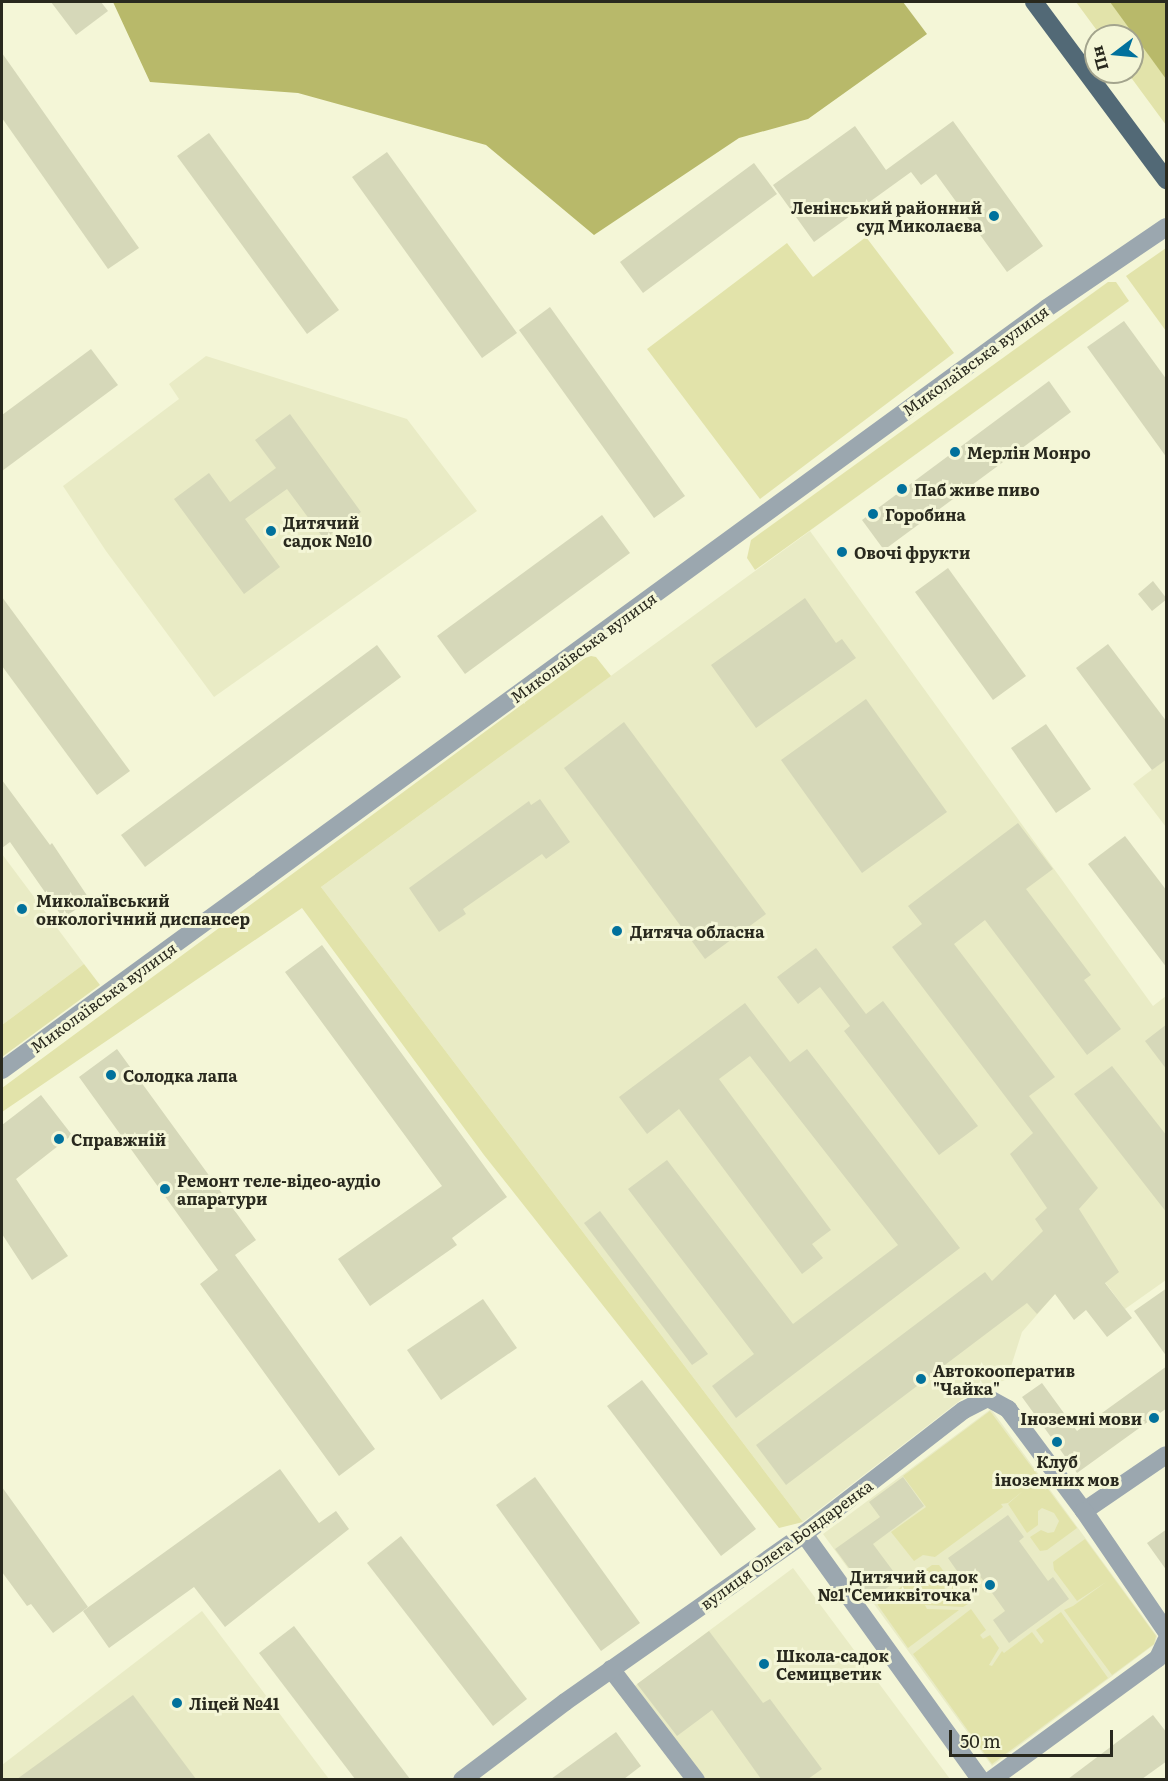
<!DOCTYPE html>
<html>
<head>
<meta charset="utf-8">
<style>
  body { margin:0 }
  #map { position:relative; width:1168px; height:1781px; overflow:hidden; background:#f4f6d7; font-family:Literata,serif }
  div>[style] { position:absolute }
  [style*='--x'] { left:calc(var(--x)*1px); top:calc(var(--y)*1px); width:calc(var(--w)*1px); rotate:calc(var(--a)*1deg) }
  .built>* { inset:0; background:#e9ebc5 }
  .green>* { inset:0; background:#e2e3aa }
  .forest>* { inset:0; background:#b8b96a }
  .building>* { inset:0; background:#d6d8b9 }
  .minor>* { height:18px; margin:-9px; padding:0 9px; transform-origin:9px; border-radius:9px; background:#9ba7af }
  .major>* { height:18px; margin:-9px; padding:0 9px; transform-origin:9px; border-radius:9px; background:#526976 }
  .dots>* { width:16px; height:16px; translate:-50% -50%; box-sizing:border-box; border:3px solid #f4f6d7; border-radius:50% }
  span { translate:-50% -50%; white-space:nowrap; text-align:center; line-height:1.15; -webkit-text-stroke:6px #f4f6d7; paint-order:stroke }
  .poi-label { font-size:16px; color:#29291e; font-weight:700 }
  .right { translate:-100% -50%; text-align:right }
  .left { translate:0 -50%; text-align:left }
  .street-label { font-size:16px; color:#29291e }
  .frame { position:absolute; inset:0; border:3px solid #29291e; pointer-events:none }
  .north { position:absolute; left:1084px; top:24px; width:60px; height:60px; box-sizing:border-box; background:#f4f6d7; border:2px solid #a3a48d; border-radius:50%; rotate:254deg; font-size:16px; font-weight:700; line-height:24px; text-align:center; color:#29291e }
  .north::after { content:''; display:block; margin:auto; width:21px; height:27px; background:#01719c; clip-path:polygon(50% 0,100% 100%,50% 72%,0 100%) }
  .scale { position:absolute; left:949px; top:1730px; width:164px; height:27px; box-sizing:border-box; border:3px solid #29291e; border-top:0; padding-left:8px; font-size:18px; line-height:21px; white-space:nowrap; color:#29291e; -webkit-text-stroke:4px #f4f6d7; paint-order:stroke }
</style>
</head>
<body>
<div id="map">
  <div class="built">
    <i style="clip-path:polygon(206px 356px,407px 419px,477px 511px,214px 697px,106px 551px,63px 486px,179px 399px,169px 384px)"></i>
    <i style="clip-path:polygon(810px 531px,1153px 1006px,1166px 996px,1166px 1280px,1125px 1309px,1093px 1266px,1055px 1294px,1022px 1332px,1007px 1379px,962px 1399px,803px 1522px,321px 887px)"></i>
    <i style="clip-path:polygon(1166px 759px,1166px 827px,1133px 784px)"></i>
    <i style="clip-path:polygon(2px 854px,84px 964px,2px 1025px)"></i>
    <i style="clip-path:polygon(991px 1409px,1157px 1636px,1155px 1644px,992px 1766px,823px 1534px)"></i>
    <i style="clip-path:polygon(793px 1568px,950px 1779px,705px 1779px,635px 1686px)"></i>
    <i style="clip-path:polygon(202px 1611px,329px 1779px,2px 1780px,2px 1765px)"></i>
  </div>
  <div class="green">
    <i style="clip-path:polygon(1076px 2px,1166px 2px,1166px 125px,1127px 72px,1132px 72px,1132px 36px,1101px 36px)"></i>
    <i style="clip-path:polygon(866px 237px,954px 353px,760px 499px,647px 349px,787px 243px,813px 277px)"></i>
    <i style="clip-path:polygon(1166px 248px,1166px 331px,1126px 276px)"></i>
    <i style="clip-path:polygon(1108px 282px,1116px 282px,1129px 301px,755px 570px,747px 558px,751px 540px)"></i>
    <i style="clip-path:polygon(591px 656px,596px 657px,611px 676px,321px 887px,803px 1522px,779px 1528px,484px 1155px,302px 908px,2px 1112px,2px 1088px,585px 658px)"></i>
    <i style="clip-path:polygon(84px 964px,100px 985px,2px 1057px,2px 1025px)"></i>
    <i style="clip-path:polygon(990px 1411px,1077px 1528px,1047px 1550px,1040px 1551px,1030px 1537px,1041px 1530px,1048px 1533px,1054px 1532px,1059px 1521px,1054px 1513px,1042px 1508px,1038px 1511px,1038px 1525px,1027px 1533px,1008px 1504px,1023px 1491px,1008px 1503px,1001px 1504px,1003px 1507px,935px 1557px,923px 1555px,914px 1561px,891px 1532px,926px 1507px,903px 1476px)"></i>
    <i style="clip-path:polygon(1085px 1539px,1156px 1636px,1154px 1644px,1112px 1675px,1064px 1610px,1073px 1606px,1106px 1582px,1077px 1601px,1054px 1570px,1053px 1562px)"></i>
    <i style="clip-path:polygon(932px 1565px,939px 1565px,968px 1604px,963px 1607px,925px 1605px,927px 1609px,959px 1610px,908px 1648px,877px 1604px)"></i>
    <i style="clip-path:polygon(971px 1609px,986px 1630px,980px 1635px,983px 1639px,990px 1635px,999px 1648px,989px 1665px,992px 1666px,1002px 1651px,1004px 1653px,1032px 1632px,1041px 1644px,1044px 1641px,1036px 1630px,1061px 1612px,1108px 1678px,992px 1764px,913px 1654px)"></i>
  </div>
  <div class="forest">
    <i style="clip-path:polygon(113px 2px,903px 2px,927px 34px,808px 119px,739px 138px,594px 235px,486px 145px,298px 93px,150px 82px)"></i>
    <i style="clip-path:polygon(1110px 2px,1166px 2px,1166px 79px)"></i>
  </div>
  <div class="building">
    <i style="clip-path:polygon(51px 2px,101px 2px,108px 11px,76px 35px)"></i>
    <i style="clip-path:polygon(2px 53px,139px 248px,108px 269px,2px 118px)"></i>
    <i style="clip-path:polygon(953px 121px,1043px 246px,1007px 272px,936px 174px,921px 185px,911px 172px,814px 242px,773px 185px,855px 126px,886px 170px)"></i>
    <i style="clip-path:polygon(209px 133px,339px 310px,307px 334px,177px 156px)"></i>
    <i style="clip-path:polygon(387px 152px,517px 333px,482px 358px,352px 177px)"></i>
    <i style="clip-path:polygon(754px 163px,777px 194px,643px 293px,620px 262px)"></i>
    <i style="clip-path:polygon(550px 307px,685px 496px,654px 518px,519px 330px)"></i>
    <i style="clip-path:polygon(1124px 321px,1167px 380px,1167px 458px,1087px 347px)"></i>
    <i style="clip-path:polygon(91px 349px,118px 385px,2px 471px,2px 415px)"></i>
    <i style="clip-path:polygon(1049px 381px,1071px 412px,884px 550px,862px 520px)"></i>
    <i style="clip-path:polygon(290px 414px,361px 512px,324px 539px,287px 489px,245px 519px,280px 567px,244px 594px,174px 499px,209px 473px,230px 502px,276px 468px,255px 440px)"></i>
    <i style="clip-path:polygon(602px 515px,630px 553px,465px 674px,437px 636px)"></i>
    <i style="clip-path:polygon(948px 568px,1026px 676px,993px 700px,915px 592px)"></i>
    <i style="clip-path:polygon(1153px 581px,1167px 599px,1152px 611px,1138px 594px)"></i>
    <i style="clip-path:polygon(2px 597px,130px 771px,97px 795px,2px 666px)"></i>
    <i style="clip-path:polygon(805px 598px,836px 643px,842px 639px,856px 658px,756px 728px,711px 665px)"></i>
    <i style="clip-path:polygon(1108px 644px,1167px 722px,1167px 759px,1152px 770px,1076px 668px)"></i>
    <i style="clip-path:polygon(377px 645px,401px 677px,145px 867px,121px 835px)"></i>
    <i style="clip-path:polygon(866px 699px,947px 812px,862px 873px,781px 760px)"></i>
    <i style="clip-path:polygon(624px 722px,766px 914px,705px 959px,564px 768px)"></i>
    <i style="clip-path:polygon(1046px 724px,1091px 789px,1056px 813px,1011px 748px)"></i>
    <i style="clip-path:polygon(2px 780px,50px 845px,52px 843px,90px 900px,63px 918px,10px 842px,2px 848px)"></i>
    <i style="clip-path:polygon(540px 799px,570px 842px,546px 859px,542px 854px,463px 909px,466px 914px,439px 932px,409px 888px,529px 801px,531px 805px)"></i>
    <i style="clip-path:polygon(1018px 823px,1053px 869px,1026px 889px,1091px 975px,1084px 980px,1121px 1029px,1087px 1055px,985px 920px,954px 944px,1055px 1077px,1029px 1096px,1098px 1188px,1079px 1209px,1119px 1272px,1105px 1283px,1132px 1318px,1107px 1337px,1086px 1310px,1074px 1320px,1055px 1294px,1037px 1314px,1027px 1303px,786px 1485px,756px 1445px,985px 1272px,992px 1281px,1043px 1231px,1035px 1219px,1047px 1208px,1010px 1154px,1033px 1133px,892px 947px,922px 924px,908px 906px)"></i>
    <i style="clip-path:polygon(1125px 836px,1167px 891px,1167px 968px,1088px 864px)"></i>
    <i style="clip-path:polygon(322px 945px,507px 1197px,452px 1238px,457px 1245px,370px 1306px,338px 1259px,442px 1186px,285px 972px)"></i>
    <i style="clip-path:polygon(816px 948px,866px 1014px,883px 1001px,978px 1126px,939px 1155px,844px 1031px,850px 1026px,820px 987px,798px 1004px,777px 977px)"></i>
    <i style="clip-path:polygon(745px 1003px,790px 1062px,807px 1049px,960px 1248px,736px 1418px,712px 1386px,754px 1354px,628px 1189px,667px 1160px,793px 1324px,898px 1245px,750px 1056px,719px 1079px,831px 1230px,812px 1244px,823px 1258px,802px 1274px,679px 1109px,647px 1134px,619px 1097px)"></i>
    <i style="clip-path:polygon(1167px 1024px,1167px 1070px,1145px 1041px)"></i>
    <i style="clip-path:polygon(117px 1049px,256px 1240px,235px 1255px,375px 1449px,339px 1476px,200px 1284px,218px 1270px,79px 1077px)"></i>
    <i style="clip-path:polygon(1112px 1066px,1167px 1136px,1167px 1213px,1074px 1094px)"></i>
    <i style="clip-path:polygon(41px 1095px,72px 1135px,16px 1179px,68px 1256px,32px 1280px,2px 1234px,2px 1125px)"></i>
    <i style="clip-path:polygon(600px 1211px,708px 1354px,692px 1365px,584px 1223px)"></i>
    <i style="clip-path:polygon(1167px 1288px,1167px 1357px,1134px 1311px)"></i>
    <i style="clip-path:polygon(483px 1299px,517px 1348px,441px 1400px,407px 1350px)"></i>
    <i style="clip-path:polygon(1167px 1366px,1167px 1408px,1077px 1473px,1022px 1397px,1042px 1383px,1077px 1431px)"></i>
    <i style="clip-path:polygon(642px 1380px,756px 1529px,721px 1556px,607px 1406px)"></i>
    <i style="clip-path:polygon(280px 1469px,319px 1523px,336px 1511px,349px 1529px,225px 1627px,194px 1587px,109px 1648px,83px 1611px)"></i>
    <i style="clip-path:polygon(535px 1477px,640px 1623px,601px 1651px,496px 1505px)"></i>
    <i style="clip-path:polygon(903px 1477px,924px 1506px,873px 1544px,899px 1579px,872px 1599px,835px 1549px,880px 1517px,869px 1502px)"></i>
    <i style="clip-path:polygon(2px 1487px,88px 1607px,53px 1633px,31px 1604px,27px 1606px,2px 1572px)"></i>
    <i style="clip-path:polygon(1008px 1515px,1024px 1537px,1019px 1541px,1048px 1581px,1053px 1577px,1069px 1599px,1009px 1643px,993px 1620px,1005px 1611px,977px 1572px,964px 1581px,948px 1558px)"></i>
    <i style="clip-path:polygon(1167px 1529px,1167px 1571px,1147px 1543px)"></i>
    <i style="clip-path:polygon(401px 1536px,527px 1699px,493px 1726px,367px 1563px)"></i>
    <i style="clip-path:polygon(294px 1626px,410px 1779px,355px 1779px,259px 1653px)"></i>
    <i style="clip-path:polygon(709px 1631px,763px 1703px,770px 1699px,822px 1769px,808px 1779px,761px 1779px,712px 1710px,677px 1736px,637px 1684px)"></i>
    <i style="clip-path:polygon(133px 1695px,196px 1779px,17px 1779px)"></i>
    <i style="clip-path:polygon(1153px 1715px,1167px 1733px,1167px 1761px,1142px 1779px,1068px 1779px)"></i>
    <i style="clip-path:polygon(616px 1732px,641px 1766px,624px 1779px,551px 1779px)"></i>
  </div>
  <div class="minor">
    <i style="--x:2;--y:1070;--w:1293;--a:-36.1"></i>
    <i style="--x:1047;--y:308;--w:144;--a:-34.2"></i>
    <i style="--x:1084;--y:1511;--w:99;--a:-34.3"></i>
    <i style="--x:804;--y:1534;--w:303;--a:54.3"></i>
    <i style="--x:611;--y:1669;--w:140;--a:52.6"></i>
    <i style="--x:462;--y:1780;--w:129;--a:-37.1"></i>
    <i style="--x:565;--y:1702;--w:292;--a:-35.1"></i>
    <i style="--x:804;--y:1534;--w:202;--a:-37.8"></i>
    <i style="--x:964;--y:1410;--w:27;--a:-27"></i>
    <i style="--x:988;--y:1398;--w:23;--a:29"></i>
    <i style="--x:1008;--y:1409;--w:127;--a:53.3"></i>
    <i style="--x:1084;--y:1511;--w:145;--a:55.7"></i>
    <i style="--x:991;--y:1780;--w:207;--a:-36.1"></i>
    <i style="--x:1158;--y:1658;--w:19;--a:-65"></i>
  </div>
  <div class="major">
    <i style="--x:1034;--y:2;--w:222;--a:53.4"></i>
  </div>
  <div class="dots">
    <i style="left:994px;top:216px;background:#01719c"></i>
    <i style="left:955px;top:452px;background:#01719c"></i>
    <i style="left:902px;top:489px;background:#01719c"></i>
    <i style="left:873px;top:514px;background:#01719c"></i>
    <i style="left:271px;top:531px;background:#01719c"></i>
    <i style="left:842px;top:552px;background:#01719c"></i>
    <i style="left:22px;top:909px;background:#01719c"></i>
    <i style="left:617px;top:931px;background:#01719c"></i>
    <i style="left:111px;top:1075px;background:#01719c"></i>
    <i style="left:59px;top:1139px;background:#01719c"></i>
    <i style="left:165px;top:1189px;background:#01719c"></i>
    <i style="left:921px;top:1379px;background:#01719c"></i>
    <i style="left:1154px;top:1418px;background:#01719c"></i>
    <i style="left:1057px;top:1442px;background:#01719c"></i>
    <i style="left:990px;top:1585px;background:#01719c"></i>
    <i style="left:764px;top:1664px;background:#01719c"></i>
    <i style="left:177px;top:1703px;background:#01719c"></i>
  </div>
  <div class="poi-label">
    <span class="right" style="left:982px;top:216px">Ленінський районний<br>суд Миколаєва</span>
    <span class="left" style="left:967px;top:452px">Мерлін Монро</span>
    <span class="left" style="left:914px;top:489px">Паб живе пиво</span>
    <span class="left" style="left:885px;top:514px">Горобина</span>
    <span class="left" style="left:283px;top:531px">Дитячий<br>садок №10</span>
    <span class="left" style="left:854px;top:552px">Овочі фрукти</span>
    <span class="left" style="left:36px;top:909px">Миколаївський<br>онкологічний диспансер</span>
    <span class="left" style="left:630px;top:931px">Дитяча обласна</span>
    <span class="left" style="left:123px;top:1075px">Солодка лапа</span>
    <span class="left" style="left:71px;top:1139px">Справжній</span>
    <span class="left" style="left:177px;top:1189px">Ремонт теле-відео-аудіо<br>апаратури</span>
    <span class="left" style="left:933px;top:1379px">Автокооператив<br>"Чайка"</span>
    <span class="right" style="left:1142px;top:1418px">Іноземні мови</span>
    <span style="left:1057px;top:1470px">Клуб<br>іноземних мов</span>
    <span class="right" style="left:978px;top:1585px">Дитячий садок<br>№1"Семиквіточка"</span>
    <span class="left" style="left:776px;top:1664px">Школа-садок<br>Семицветик</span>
    <span class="left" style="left:189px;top:1703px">Ліцей №41</span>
  </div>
  <div class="street-label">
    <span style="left:975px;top:360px;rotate:-36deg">Миколаївська вулиця</span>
    <span style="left:583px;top:647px;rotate:-36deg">Миколаївська вулиця</span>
    <span style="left:103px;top:997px;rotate:-36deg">Миколаївська вулиця</span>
    <span style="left:786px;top:1544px;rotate:-36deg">вулиця Олега Бондаренка</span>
  </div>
  <div class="frame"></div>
  <div class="north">Пн</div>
  <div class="scale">50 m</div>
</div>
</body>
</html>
